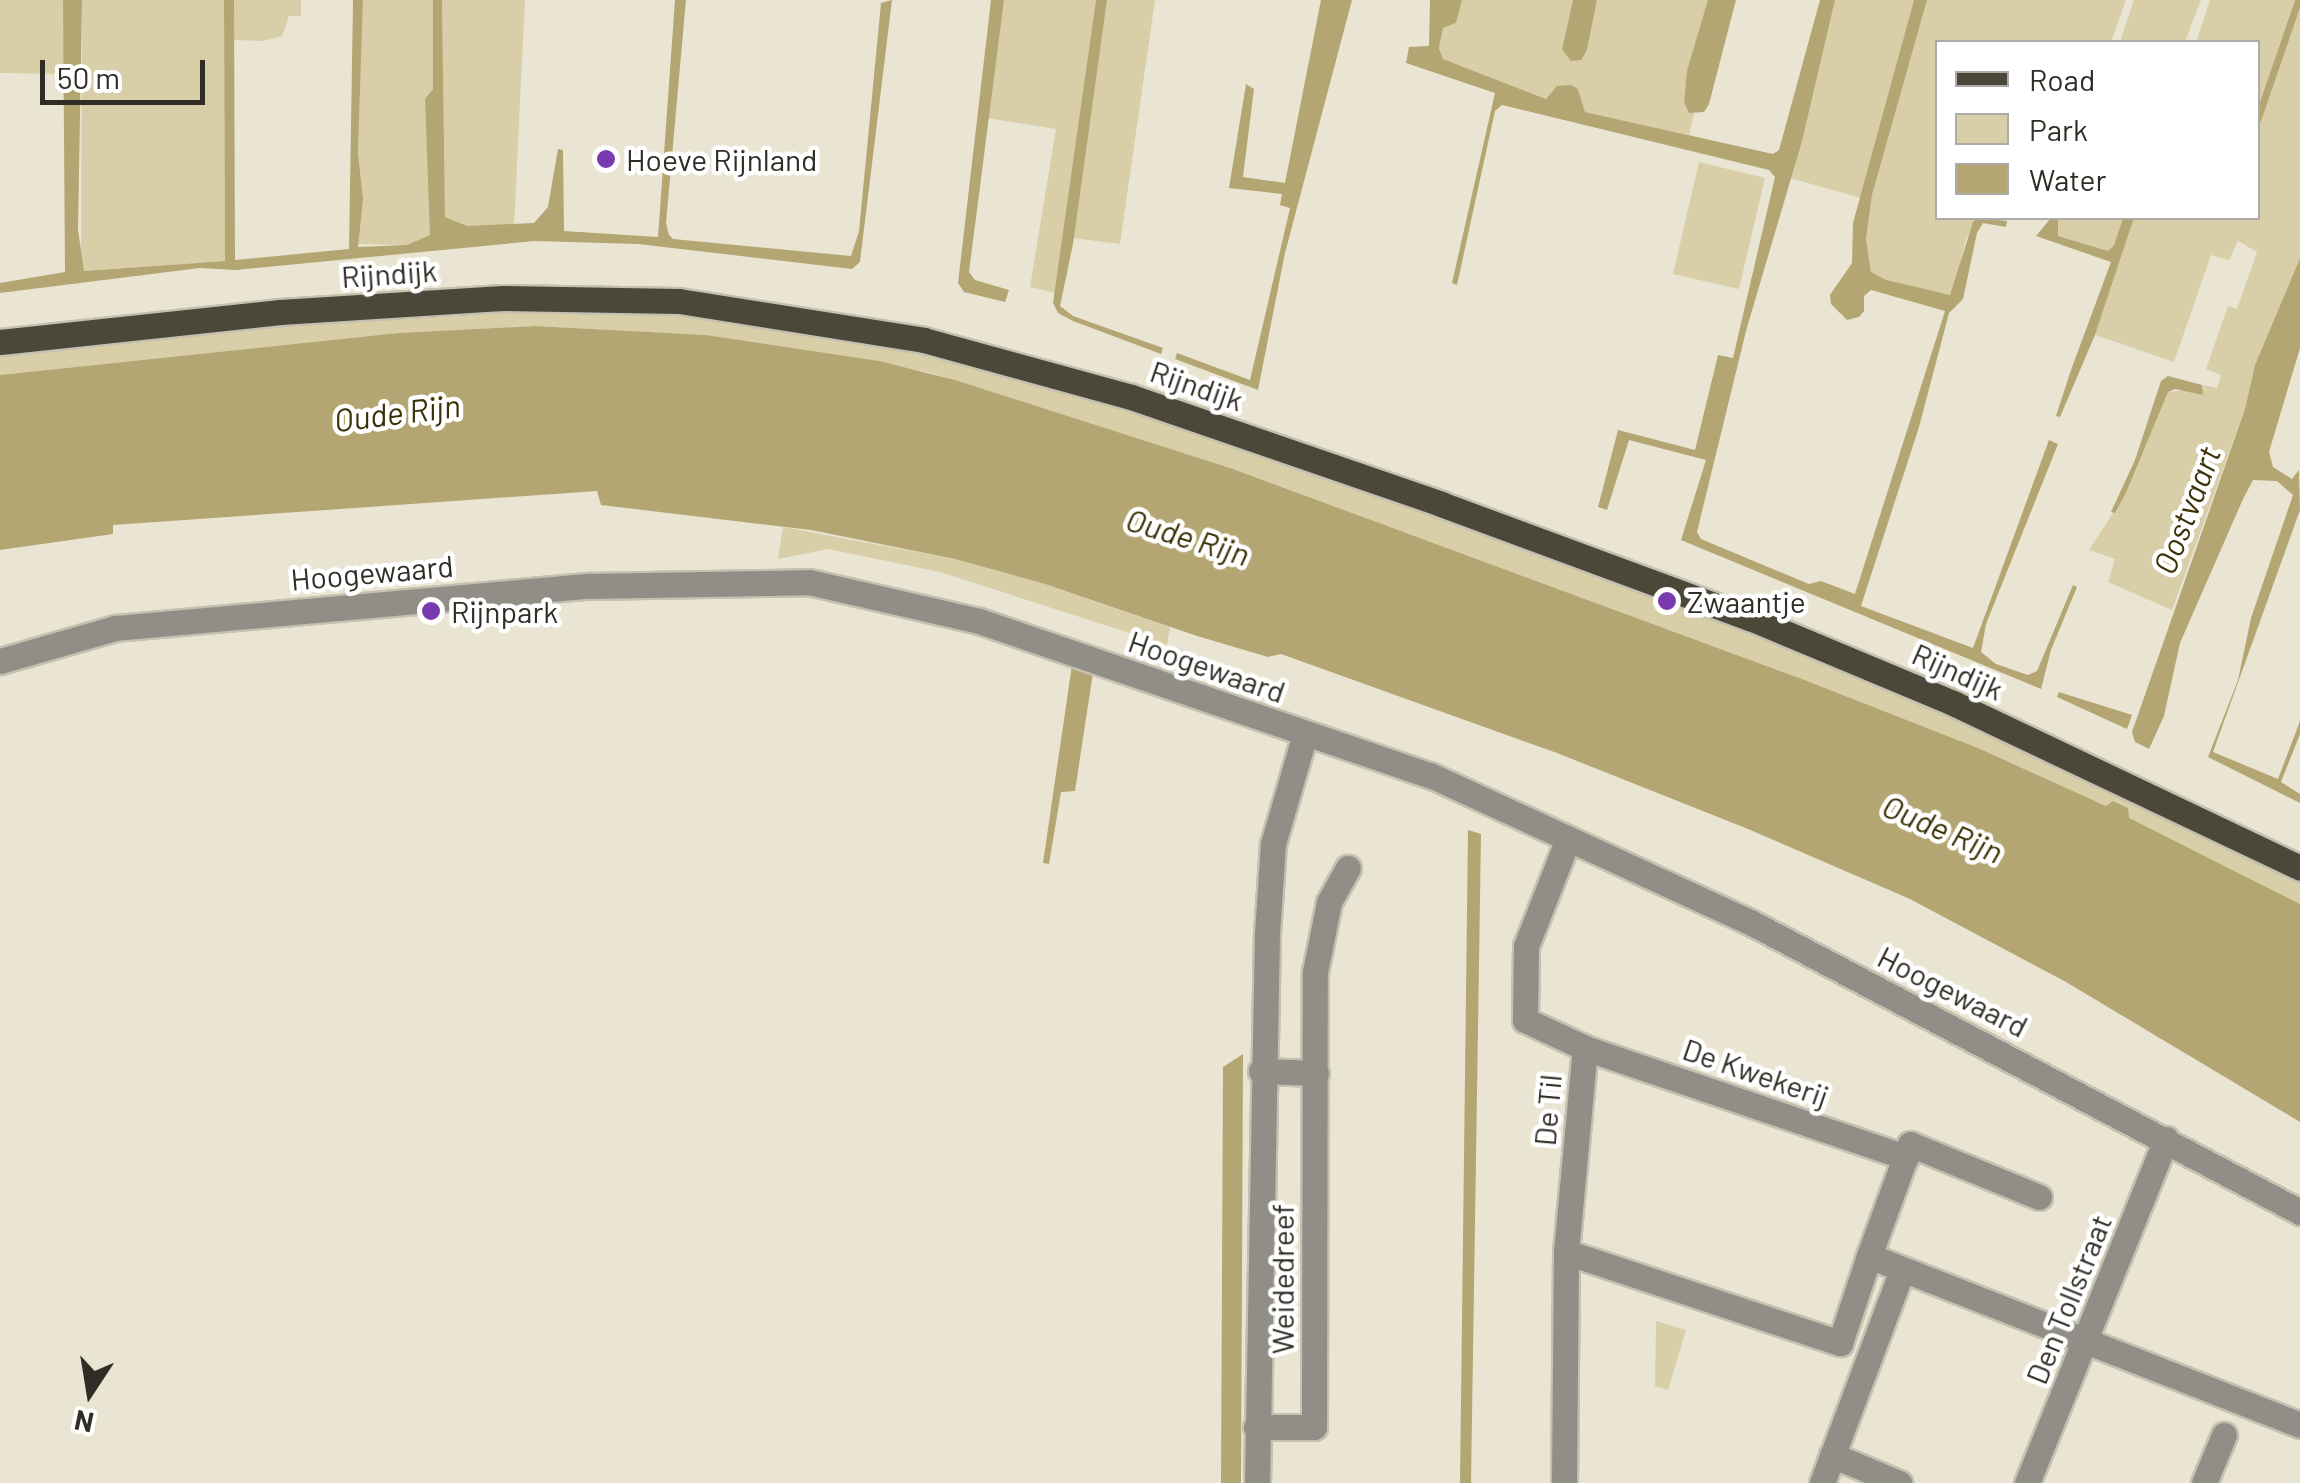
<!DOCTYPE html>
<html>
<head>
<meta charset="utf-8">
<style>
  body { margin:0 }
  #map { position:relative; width:2300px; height:1483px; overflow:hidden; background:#eae5d3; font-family:Barlow,sans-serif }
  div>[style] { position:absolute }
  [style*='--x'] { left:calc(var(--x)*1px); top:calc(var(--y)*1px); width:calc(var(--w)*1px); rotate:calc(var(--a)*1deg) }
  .green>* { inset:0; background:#d8cea8 }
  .water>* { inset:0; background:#b3a672 }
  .roads { filter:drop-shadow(2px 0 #c5c0b0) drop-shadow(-2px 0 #c5c0b0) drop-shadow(0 2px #c5c0b0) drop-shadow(0 -2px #c5c0b0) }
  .minor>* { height:25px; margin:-12.5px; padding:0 12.5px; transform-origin:12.5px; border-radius:12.5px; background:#908e86 }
  .major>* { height:25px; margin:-12.5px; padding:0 12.5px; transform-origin:12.5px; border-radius:12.5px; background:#4b483a }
  .dots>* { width:28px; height:28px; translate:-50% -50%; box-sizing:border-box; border:5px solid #fff; border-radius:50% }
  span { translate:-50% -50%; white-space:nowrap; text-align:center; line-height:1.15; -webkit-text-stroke:9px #fff; paint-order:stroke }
  .poi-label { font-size:30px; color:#2f2d26 }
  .left { translate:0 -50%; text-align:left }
  .street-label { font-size:30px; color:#2f2d26 }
  .water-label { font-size:32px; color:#3c3206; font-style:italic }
  .legend { position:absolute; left:1935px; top:40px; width:325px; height:180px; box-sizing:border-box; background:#fff; border:2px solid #acaba8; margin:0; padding:12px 18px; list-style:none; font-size:30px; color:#2f2d26 }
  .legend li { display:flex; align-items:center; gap:20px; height:50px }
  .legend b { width:50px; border:2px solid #acaba8 }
  .north { position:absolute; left:40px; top:1343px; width:100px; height:100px; -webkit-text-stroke:8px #fff; paint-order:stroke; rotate:192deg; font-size:28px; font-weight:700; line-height:40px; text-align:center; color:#2f2d26 }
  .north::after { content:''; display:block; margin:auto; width:35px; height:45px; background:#2f2d26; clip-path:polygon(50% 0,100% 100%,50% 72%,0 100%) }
  .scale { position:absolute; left:40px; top:60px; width:165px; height:45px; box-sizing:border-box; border:5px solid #2f2d26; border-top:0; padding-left:12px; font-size:30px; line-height:35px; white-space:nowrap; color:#2f2d26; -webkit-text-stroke:8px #fff; paint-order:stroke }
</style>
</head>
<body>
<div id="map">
  <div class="green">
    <i style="clip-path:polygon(0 0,63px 0,65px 74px,0 73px)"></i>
    <i style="clip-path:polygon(82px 0,224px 0,225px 261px,83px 271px,81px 267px)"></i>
    <i style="clip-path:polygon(234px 0,301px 0,301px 16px,289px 16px,282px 36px,263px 41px,233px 40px)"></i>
    <i style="clip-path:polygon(363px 0,433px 0,433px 90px,425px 99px,431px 235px,407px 245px,357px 244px,363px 200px,358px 153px)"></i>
    <i style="clip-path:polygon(442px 0,525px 0,514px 226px,466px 226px,445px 217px)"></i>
    <i style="clip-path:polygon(1004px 0,1096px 0,1056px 293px,1030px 287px,1056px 129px,987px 118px)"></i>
    <i style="clip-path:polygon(1107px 0,1155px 0,1120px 244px,1073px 238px)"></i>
    <i style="clip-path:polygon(1462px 0,1573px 0,1562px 49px,1587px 50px,1597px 0,1708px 0,1685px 89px,1684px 102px,1689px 113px,1694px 113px,1689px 135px,1585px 112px,1578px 89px,1546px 99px,1443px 59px,1439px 48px,1443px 28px,1456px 23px)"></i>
    <i style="clip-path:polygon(1835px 0,1914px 0,1861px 198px,1790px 178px)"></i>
    <i style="clip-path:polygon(1927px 0,2126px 0,2111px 42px,1938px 42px,1938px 218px,1977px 218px,1966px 239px,1953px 293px,1945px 296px,1878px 278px,1871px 272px,1866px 239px,1872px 195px)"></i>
    <i style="clip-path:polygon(2134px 0,2201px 0,2185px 42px,2120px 42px)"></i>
    <i style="clip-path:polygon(2210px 0,2295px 0,2258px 108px,2258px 42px,2196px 42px)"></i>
    <i style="clip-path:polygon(2300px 8px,2300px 258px,2255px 365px,2245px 409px,2172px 610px,2108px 582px,2115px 559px,2089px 550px,2126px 493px,2168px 392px,2204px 388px,2202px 385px,2217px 388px,2221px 375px,2206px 369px,2228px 306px,2237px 309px,2257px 252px,2238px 241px,2229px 260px,2211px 255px,2174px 362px,2095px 335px,2134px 218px,2258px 218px,2258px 130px)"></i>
    <i style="clip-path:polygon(1699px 162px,1765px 178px,1739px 289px,1673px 274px)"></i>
    <i style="clip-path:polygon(2058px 218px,2123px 218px,2114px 245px,2108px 251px,2058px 236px)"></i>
    <i style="clip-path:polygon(516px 304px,684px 310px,947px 347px,1182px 418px,1942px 708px,2300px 877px,2300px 904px,2128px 818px,2128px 808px,2113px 801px,2106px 806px,1978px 748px,1802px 679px,1233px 469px,928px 372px,706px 335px,535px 326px,398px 333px,0 375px,0 351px)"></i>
    <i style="clip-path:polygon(783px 527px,955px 559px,1045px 584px,1170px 627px,1167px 645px,940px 572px,828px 549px,778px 559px)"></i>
    <i style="clip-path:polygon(1656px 1321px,1686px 1330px,1668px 1390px,1655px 1386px)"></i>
  </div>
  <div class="water">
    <i style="clip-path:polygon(63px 0,82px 0,78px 230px,84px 271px,225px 261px,224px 0,234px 0,235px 260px,349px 249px,353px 0,363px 0,358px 153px,363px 199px,358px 247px,407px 245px,430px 235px,425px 99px,433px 89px,433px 0,442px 0,445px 217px,467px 226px,534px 223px,548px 207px,558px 149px,563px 150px,564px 231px,658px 237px,675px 0,686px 0,666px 223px,669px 235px,673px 239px,851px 256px,859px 231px,881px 3px,892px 0,860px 262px,852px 269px,638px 244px,535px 241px,236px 270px,200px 268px,0 293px,0 283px,65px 272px)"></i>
    <i style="clip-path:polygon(991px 0,1004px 0,969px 272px,975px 280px,1009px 290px,1005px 302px,964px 292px,958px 283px)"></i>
    <i style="clip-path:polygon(1096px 0,1107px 0,1073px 244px,1060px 306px,1073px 316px,1163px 348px,1161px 354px,1073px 321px,1058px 313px,1053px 303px)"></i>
    <i style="clip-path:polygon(1321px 0,1352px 0,1285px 253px,1258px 390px,1175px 359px,1177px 353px,1250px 380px,1290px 208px,1280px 205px,1282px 194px,1229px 188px,1246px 84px,1254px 89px,1243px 177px,1285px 183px)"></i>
    <i style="clip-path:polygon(1430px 0,1462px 0,1456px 23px,1443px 28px,1439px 48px,1443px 59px,1546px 99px,1557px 86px,1571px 85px,1578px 89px,1585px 112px,1773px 154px,1779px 150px,1820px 0,1835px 0,1802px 141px,1746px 331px,1697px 532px,1701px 539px,1809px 584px,1821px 581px,1855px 594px,1945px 311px,1871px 290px,1864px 296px,1864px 311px,1859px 317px,1847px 320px,1831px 304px,1830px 295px,1852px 263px,1853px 223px,1914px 0,1927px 0,1872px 195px,1866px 239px,1871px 272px,1886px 280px,1950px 295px,1973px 222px,1977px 218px,2007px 221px,2006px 227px,1983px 223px,1977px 233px,1963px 299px,1949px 313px,1919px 427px,1861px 606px,1973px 648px,2049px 440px,2058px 444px,1986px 624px,1981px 652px,1996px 664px,2028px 675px,2037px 671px,2073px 585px,2077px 587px,2051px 650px,2041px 689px,1681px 540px,1706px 460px,1629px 440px,1607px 510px,1598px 507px,1618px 430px,1695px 450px,1718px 355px,1733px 358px,1775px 177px,1769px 170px,1502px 105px,1495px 111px,1457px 285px,1452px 283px,1495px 93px,1406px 63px,1409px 47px,1429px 46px)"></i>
    <i style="clip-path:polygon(1573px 0,1597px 0,1587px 50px,1581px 60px,1571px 61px,1562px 49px)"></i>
    <i style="clip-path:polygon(1708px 0,1736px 0,1709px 104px,1704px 112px,1689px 113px,1684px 102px,1687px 71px)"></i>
    <i style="clip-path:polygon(2295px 0,2300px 0,2300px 8px,2258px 130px,2258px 108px)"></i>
    <i style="clip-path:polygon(2051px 218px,2058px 218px,2058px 236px,2108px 251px,2114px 245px,2123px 218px,2134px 218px,2095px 335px,2060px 417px,2056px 416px,2071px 370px,2111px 262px,2036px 236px)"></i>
    <i style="clip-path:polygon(2300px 258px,2300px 348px,2269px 452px,2273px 467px,2292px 479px,2299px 470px,2300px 510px,2213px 752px,2278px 779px,2300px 721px,2300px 734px,2281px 782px,2300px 794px,2300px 803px,2208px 757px,2238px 680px,2251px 618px,2293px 495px,2277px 481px,2253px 480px,2243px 499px,2180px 643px,2164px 716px,2149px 749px,2135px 742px,2132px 732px,2245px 409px,2255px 365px)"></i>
    <i style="clip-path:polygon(535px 326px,706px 335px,879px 361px,955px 380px,1233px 469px,1802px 679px,1978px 748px,2106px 806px,2113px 801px,2128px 808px,2129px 818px,2300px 904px,2300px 1122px,2066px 982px,1910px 899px,1748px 829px,1557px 753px,1281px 654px,1268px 657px,1197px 636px,1045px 584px,955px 559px,811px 530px,601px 505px,597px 491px,113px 525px,113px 534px,0 550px,0 375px,398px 333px)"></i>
    <i style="clip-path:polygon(2168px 376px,2202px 385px,2203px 395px,2175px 389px,2168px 392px,2126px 493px,2115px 513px,2111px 512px,2135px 460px,2161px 381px)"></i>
    <i style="clip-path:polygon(1073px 658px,1094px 666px,1075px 791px,1061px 792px,1049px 864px,1043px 863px)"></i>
    <i style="clip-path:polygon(2059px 692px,2132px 715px,2127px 729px,2057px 697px)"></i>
    <i style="clip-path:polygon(1468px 830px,1481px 834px,1471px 1483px,1460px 1483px)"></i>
    <i style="clip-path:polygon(1243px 1054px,1241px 1483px,1221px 1483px,1223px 1067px)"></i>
  </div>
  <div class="roads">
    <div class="minor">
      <i style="--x:0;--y:661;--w:120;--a:-16"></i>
      <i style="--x:115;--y:628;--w:475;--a:-5.1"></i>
      <i style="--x:588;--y:586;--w:221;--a:-1"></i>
      <i style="--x:809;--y:582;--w:174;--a:12.9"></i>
      <i style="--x:979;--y:621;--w:477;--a:18.9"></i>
      <i style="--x:1430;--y:775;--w:354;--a:24.7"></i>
      <i style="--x:1752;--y:923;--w:620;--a:27.81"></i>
      <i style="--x:1568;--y:839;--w:115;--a:111.4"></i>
      <i style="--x:1526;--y:946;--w:74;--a:90.8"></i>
      <i style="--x:1525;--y:1020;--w:66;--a:25"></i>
      <i style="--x:1585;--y:1048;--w:339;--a:18.8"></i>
      <i style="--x:1261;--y:1071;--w:55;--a:2.1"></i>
      <i style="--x:2039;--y:1197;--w:139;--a:-157.7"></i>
      <i style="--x:1910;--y:1144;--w:119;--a:110.1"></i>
      <i style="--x:1869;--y:1256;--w:463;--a:21.4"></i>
      <i style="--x:1566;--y:1252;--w:289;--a:18.4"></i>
      <i style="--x:1840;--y:1343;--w:92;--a:-71.6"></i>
      <i style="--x:1256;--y:1427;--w:58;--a:0"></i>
      <i style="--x:1314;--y:1427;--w:455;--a:-89.9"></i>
      <i style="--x:1315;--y:972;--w:71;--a:-78.7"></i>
      <i style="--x:1329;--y:902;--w:39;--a:-61"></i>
      <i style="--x:1832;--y:1455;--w:73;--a:22.7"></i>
      <i style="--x:1257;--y:1483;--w:549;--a:-88.96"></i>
      <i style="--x:1267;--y:934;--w:90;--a:-86.2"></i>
      <i style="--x:1273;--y:844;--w:115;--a:-73.8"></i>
      <i style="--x:1564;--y:1483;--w:231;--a:-89.5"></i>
      <i style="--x:1566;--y:1252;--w:205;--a:-84.7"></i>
      <i style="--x:1822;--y:1483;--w:228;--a:-69.4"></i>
      <i style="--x:2027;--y:1483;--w:371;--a:-68"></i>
      <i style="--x:2204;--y:1483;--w:52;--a:-67.4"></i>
    </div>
    <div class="major">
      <i style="--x:0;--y:342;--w:282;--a:-6.1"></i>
      <i style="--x:280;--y:312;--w:224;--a:-3.6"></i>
      <i style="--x:504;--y:298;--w:175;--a:1"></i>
      <i style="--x:679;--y:301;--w:248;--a:9"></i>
      <i style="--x:924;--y:340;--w:215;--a:15.4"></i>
      <i style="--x:1131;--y:397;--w:328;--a:19"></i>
      <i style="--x:1441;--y:504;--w:329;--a:20.3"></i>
      <i style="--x:1750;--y:618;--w:220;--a:22.7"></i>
      <i style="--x:1953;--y:703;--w:384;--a:25.4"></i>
    </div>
  </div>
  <div class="dots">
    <i style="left:606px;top:159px;background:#7a3aaf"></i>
    <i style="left:1667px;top:601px;background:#7a3aaf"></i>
    <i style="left:431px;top:611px;background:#7a3aaf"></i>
  </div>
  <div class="poi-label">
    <span class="left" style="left:626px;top:159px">Hoeve Rijnland</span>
    <span class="left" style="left:1687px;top:601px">Zwaantje</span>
    <span class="left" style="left:451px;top:611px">Rijnpark</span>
  </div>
  <div class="street-label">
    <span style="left:389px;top:273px;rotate:-4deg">Rijndijk</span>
    <span style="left:1197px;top:385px;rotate:19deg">Rijndijk</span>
    <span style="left:372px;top:572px;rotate:-5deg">Hoogewaard</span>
    <span style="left:1207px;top:666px;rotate:19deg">Hoogewaard</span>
    <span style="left:1958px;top:671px;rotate:24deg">Rijndijk</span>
    <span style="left:1953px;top:991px;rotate:27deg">Hoogewaard</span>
    <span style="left:1756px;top:1072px;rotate:19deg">De Kwekerij</span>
    <span style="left:1547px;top:1110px;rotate:-85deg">De Til</span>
    <span style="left:1282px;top:1279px;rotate:-90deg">Weidedreef</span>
    <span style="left:2068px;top:1299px;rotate:-68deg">Den Tollstraat</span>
  </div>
  <div class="water-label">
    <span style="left:397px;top:412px;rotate:-7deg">Oude Rijn</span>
    <span style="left:2186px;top:510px;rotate:-69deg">Oostvaart</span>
    <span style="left:1188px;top:536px;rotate:17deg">Oude Rijn</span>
    <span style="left:1943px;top:828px;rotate:23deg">Oude Rijn</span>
  </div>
  <ul class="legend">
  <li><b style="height:12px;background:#4b483a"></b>Road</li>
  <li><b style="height:28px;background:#d8cea8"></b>Park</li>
  <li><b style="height:28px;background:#b3a672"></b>Water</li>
  </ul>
  <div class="north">N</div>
  <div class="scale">50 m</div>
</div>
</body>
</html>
